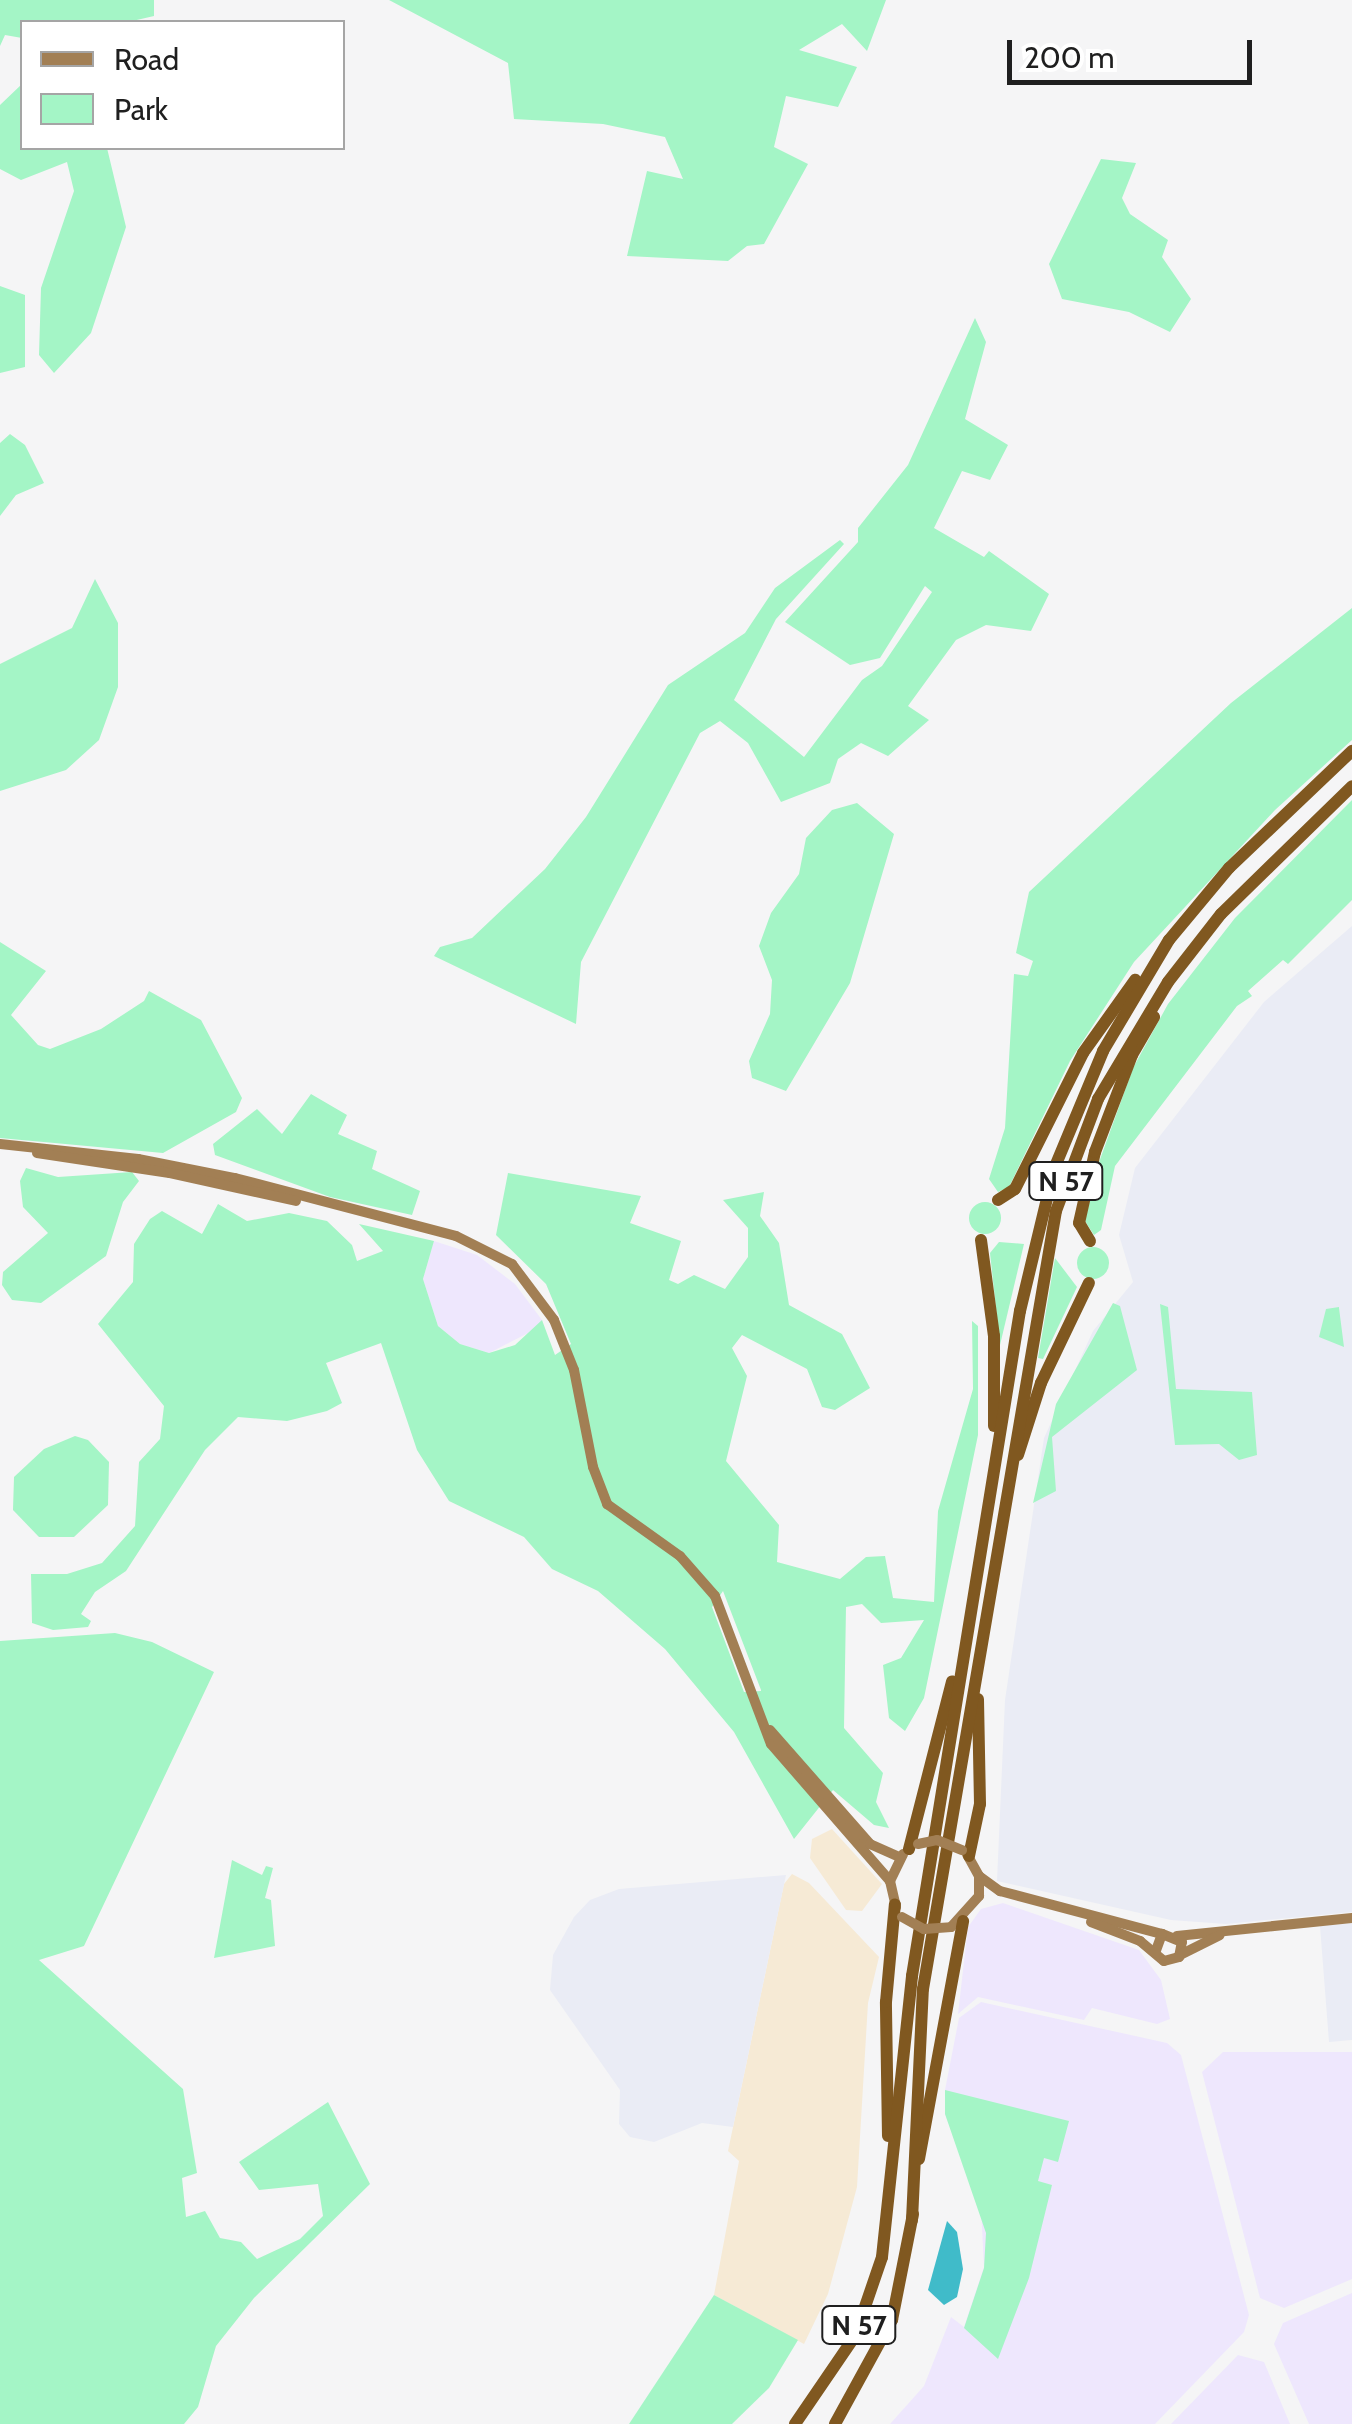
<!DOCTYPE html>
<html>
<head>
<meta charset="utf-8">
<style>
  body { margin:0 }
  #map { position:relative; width:1352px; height:2424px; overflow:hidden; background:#f5f5f6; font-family:Cabin,sans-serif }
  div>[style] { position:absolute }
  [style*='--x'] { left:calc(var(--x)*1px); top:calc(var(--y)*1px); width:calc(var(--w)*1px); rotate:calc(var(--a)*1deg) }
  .commercial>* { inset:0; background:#f6ead5 }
  .industrial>* { inset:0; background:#eee7fd }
  .built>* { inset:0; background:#eaecf5 }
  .green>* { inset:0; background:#a4f5c6 }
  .round { border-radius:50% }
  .water>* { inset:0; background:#40bbc9 }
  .secondary>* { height:10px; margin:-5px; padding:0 5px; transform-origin:5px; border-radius:5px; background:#a27f54 }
  .trunk>* { height:12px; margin:-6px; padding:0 6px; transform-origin:6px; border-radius:6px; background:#805820 }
  .secondary-bridge>* { height:10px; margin:-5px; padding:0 5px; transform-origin:5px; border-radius:5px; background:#a27f54 }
  span { translate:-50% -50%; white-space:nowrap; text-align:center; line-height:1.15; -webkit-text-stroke:8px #fff; paint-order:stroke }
  .shield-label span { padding:2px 8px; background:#fff; border:2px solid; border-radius:8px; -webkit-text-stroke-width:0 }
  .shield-label { font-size:28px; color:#1f1f1f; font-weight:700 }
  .legend { position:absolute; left:20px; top:20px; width:325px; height:130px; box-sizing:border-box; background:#fff; border:2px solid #a5a5a5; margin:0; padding:12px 18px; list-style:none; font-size:30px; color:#1f1f1f }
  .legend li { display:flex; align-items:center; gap:20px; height:50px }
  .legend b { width:50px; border:2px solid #a5a5a5 }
  .scale { position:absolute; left:1007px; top:40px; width:245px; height:45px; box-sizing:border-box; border:5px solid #1f1f1f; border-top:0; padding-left:12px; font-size:30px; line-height:35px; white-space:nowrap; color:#1f1f1f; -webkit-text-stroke:8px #fff; paint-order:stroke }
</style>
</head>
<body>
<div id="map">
  <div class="commercial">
    <i style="clip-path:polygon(832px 1829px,882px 1884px,862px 1911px,846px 1910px,810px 1858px,812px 1839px)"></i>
    <i style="clip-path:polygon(792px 1874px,809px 1883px,879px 1957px,868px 2003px,857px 2187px,828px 2294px,804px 2344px,714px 2295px,739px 2161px,728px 2151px,784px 1884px)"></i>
  </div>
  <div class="industrial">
    <i style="clip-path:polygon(434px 1241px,477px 1255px,515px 1284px,542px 1320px,538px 1328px,489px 1353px,460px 1344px,438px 1326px,423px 1279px)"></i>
    <i style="clip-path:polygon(1003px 1903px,1139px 1950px,1161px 1980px,1170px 2019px,1157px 2024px,1092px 2008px,1084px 2020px,978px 1997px,958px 2014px,968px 1927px,981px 1909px)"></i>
    <i style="clip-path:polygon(981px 2002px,1167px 2043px,1181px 2055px,1249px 2315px,1244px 2332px,1155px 2424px,890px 2424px,924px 2386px,951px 2317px,964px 2327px,984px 2267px,981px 2208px,945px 2114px,945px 2090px,959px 2018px)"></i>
    <i style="clip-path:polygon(1223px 2052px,1352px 2052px,1352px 2279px,1284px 2308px,1260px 2298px,1202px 2072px)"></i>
    <i style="clip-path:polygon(1352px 2293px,1352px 2424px,1309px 2424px,1274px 2344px,1283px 2323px)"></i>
    <i style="clip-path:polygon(1238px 2355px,1264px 2362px,1290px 2424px,1171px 2424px)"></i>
  </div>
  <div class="built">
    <i style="clip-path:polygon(1352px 926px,1352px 1912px,1226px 1924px,1171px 1920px,997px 1881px,1005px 1700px,1044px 1438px,1093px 1331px,1133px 1282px,1119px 1235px,1135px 1168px,1264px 1002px)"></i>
    <i style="clip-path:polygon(786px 1875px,733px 2127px,702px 2123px,654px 2142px,630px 2137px,619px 2124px,620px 2090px,550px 1990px,553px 1955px,574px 1917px,590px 1900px,619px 1889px)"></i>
    <i style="clip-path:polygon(1352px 1923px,1352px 2040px,1329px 2042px,1320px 1926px)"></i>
  </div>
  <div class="green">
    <i style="clip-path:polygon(0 0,154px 0,154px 16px,128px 22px,22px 22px,22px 38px,5px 35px,0 46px)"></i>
    <i style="clip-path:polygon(389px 0,886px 0,867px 51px,842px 24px,799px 50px,857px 67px,838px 107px,786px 96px,774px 147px,808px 164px,764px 244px,747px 246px,728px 261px,627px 256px,647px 171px,683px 179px,665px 137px,603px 124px,514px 119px,508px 63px)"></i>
    <i style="clip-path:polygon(22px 84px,22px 148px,107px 148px,126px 227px,91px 333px,54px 373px,39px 355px,41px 288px,74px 191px,67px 162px,21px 180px,0 169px,0 105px)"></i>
    <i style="clip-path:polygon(1101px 159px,1136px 163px,1122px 198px,1130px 214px,1168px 240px,1162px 257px,1191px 299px,1170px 332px,1129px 312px,1062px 299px,1049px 264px)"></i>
    <i style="clip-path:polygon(0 286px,25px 295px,25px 367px,0 373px)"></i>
    <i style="clip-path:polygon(975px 318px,986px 342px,965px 419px,1008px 445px,990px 480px,962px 471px,934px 528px,984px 557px,989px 551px,1049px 594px,1031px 631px,986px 625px,956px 640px,908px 706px,929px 720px,888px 756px,861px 743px,838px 759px,830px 783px,781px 802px,748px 743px,720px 721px,700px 733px,581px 962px,576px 1024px,434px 956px,440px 947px,472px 938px,545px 869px,586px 817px,668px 685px,745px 633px,775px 588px,840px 540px,844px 544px,776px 619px,734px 700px,804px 757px,862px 680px,882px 666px,932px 592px,925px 586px,880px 658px,850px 665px,785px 622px,858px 542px,858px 528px,908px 465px)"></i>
    <i style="clip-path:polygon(10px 434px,25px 445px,44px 483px,16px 495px,0 516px,0 443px)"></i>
    <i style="clip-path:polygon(95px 579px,118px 623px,118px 687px,99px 740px,66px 770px,0 791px,0 664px,72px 628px)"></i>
    <i style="clip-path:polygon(1352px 608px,1352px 740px,1275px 810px,1134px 962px,1070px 1061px,1009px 1187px,998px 1192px,989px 1179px,1005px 1128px,1014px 974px,1028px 976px,1033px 961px,1016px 953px,1029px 892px,1231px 703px)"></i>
    <i style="clip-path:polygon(1352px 800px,1352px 900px,1288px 964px,1283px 960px,1248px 991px,1252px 996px,1237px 1006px,1115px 1166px,1101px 1230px,1094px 1235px,1085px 1221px,1098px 1165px,1133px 1068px,1168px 1004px,1235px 918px)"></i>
    <i style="clip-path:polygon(857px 803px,894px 834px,850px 983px,786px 1091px,752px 1078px,749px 1061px,770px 1014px,772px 980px,759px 946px,771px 913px,799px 874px,806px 838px,832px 810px)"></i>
    <i style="clip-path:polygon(0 942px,46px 971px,11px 1015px,38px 1045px,50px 1049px,101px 1029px,144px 1001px,149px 991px,201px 1020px,242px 1098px,236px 1112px,163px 1153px,0 1138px)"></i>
    <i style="clip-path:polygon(311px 1094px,347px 1115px,338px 1134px,377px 1151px,372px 1169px,420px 1191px,412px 1215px,330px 1197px,215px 1155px,213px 1144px,257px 1109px,282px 1134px)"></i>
    <i style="clip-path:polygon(26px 1168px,58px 1177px,132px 1172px,139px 1181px,123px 1202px,106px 1256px,41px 1303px,12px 1300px,2px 1285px,3px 1272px,48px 1233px,23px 1207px,20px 1181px)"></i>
    <i style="clip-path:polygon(evenodd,508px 1173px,641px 1196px,630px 1223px,681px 1241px,669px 1280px,678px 1284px,694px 1275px,725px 1289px,748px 1257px,748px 1228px,723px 1200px,764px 1192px,760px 1216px,779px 1243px,789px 1305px,842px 1334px,870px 1388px,835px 1410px,822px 1407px,807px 1369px,742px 1335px,732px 1348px,747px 1376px,726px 1461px,779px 1525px,777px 1562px,840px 1579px,866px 1557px,885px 1556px,893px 1598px,934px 1602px,938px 1511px,973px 1389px,972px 1321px,978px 1326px,978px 1435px,924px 1698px,905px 1731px,889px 1718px,883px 1665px,901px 1658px,924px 1620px,881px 1623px,862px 1604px,846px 1607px,844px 1728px,883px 1773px,876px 1802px,889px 1828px,874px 1825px,833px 1790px,794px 1839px,734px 1732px,665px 1649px,598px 1591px,552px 1569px,524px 1537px,449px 1501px,417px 1450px,381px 1343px,326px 1363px,342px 1403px,327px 1411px,287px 1421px,238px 1417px,205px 1450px,126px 1571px,95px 1592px,81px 1614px,91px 1621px,88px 1627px,53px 1630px,32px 1623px,31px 1574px,67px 1574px,102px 1563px,135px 1526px,139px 1462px,160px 1439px,164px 1406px,98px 1324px,133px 1282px,134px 1244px,150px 1219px,162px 1211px,202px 1234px,218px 1204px,247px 1221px,289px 1213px,327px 1221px,352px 1245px,357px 1261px,383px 1251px,359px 1224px,434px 1241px,423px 1279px,438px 1326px,460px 1344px,489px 1353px,515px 1345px,542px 1320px,555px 1355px,571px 1344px,546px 1284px,496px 1235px,508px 1173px,723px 1591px,761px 1690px,761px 1691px,744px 1692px,712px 1607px,723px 1591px)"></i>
    <i class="round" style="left:969px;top:1202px;width:32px;height:32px"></i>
    <i style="clip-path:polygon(999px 1242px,1024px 1244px,1000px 1345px,990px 1253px)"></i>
    <i class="round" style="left:1077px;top:1247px;width:32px;height:32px"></i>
    <i style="clip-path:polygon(1055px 1258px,1077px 1287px,1043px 1359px,1038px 1358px)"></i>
    <i style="clip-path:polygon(1113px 1303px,1120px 1306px,1137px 1370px,1052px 1437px,1056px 1491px,1033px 1503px,1056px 1404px)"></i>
    <i style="clip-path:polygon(1160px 1304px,1168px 1307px,1176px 1389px,1252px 1392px,1257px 1455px,1239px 1460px,1219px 1444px,1175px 1445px)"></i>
    <i style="clip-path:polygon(1339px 1307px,1339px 1308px,1344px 1347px,1319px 1337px,1326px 1309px)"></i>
    <i style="clip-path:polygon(75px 1436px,88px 1440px,109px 1462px,108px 1505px,74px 1537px,39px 1537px,13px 1510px,14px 1477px,44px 1449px)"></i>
    <i style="clip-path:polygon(115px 1633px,152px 1642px,214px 1672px,84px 1946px,39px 1960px,183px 2089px,197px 2173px,182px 2178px,186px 2217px,205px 2211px,220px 2238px,241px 2242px,257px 2259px,300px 2239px,323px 2216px,318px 2184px,259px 2190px,239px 2162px,328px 2102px,370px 2184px,254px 2298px,216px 2346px,198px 2407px,184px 2424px,0 2424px,0 1641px)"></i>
    <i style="clip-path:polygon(232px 1860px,262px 1875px,266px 1866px,273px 1868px,265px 1898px,271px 1900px,275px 1946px,214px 1958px)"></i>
    <i style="clip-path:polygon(945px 2090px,1069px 2121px,1058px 2162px,1044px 2158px,1038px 2181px,1052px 2185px,1029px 2278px,998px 2359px,964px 2328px,984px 2268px,986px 2233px,945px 2114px)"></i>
    <i style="clip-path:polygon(714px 2295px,798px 2340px,769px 2388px,732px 2424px,629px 2424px)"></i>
  </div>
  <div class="water">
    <i style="clip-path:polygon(947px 2221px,957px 2232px,963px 2269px,957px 2297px,944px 2305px,928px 2290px)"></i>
  </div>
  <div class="secondary">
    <i style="--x:0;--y:1144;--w:139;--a:6.2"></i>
    <i style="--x:138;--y:1159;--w:99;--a:11.1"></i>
    <i style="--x:235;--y:1178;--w:228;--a:14.7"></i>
    <i style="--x:456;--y:1236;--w:63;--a:26.6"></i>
    <i style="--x:512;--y:1264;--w:70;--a:53.1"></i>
    <i style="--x:554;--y:1320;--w:54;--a:68.2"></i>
    <i style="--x:574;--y:1370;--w:99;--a:78.9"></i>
    <i style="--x:593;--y:1467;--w:40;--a:69"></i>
    <i style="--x:607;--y:1504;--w:90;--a:35.5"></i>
    <i style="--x:680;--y:1556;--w:53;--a:48.8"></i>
    <i style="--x:715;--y:1596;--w:158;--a:69.3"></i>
    <i style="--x:771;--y:1744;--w:181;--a:49"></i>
    <i style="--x:37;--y:1153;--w:134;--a:8.6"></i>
    <i style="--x:170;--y:1173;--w:129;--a:12.5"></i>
    <i style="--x:770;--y:1730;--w:152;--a:48.7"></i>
    <i style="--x:870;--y:1844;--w:32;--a:24"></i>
    <i style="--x:979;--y:1876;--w:26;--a:36"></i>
    <i style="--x:1000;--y:1891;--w:168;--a:14.9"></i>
    <i style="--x:896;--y:1907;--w:27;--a:-103"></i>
    <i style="--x:890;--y:1881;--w:30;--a:-64"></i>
    <i style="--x:1091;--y:1922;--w:53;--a:21.2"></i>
    <i style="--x:1140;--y:1941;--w:31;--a:40"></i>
    <i style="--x:1164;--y:1961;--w:16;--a:-15"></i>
    <i style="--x:1179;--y:1957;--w:15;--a:-79"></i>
    <i style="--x:1182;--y:1942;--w:22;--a:-158"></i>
    <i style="--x:1162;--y:1934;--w:20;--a:110"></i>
    <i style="--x:951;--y:1927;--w:42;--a:-47.9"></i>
    <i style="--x:979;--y:1896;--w:20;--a:-90"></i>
    <i style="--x:979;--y:1876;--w:25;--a:-119"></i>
    <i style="--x:1177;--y:1936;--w:176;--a:-5.9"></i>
    <i style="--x:1182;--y:1954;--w:42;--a:-26.6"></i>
  </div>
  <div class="trunk">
    <i style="--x:998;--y:1200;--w:20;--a:-33"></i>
    <i style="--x:1015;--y:1189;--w:152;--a:-63.4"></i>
    <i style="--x:1083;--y:1053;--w:90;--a:-54.5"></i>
    <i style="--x:981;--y:1240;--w:97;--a:82.3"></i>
    <i style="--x:994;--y:1336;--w:90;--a:90"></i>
    <i style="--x:1090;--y:1241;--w:21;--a:-121"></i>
    <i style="--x:1079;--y:1223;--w:73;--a:-77.3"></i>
    <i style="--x:1095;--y:1152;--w:104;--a:-69.1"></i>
    <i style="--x:1132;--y:1055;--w:44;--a:-59.9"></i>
    <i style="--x:1018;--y:1455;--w:76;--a:-72.3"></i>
    <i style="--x:1041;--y:1383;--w:111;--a:-64.4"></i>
    <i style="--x:909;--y:1849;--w:173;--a:-75.6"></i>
    <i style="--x:969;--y:1856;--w:53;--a:-78.1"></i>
    <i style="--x:980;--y:1804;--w:105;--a:-91.1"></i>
    <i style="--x:888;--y:2136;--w:134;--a:-90.9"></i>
    <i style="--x:886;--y:2002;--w:98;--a:-84.8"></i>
    <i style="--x:919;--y:2159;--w:242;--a:-79.5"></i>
    <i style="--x:912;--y:2220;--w:231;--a:-87.3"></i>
    <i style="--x:923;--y:1989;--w:789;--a:-80.3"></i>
    <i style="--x:1056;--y:1211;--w:120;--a:-69.4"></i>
    <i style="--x:1098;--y:1099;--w:136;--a:-59.1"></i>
    <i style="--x:1168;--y:982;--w:86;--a:-52.1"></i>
    <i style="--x:1221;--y:914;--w:183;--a:-44.3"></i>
    <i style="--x:795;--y:2424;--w:107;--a:-55.7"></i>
    <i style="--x:855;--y:2336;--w:83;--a:-71.1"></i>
    <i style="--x:882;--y:2257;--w:283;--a:-83.9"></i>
    <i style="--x:912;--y:1976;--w:674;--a:-80.78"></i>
    <i style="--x:1020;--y:1311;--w:146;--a:-76.5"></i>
    <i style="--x:1054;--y:1169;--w:128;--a:-67.4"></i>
    <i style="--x:1103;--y:1051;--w:129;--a:-59.3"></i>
    <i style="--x:1169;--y:940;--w:94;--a:-50.2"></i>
    <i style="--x:1229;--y:868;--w:170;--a:-43.6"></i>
    <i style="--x:835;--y:2424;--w:119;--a:-61.3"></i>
    <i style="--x:892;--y:2320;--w:108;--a:-78.8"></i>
  </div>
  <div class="secondary-bridge">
    <i style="--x:918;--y:1844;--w:19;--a:-12"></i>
    <i style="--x:937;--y:1840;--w:27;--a:22"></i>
    <i style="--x:902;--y:1917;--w:25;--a:29"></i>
    <i style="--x:924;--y:1929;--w:27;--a:-4"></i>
  </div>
  <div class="shield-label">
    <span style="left:1066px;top:1181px">N 57</span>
    <span style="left:859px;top:2325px">N 57</span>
  </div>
  <ul class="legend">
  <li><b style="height:12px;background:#a27f54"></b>Road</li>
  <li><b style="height:28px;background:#a4f5c6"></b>Park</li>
  </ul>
  <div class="scale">200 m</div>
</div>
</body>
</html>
